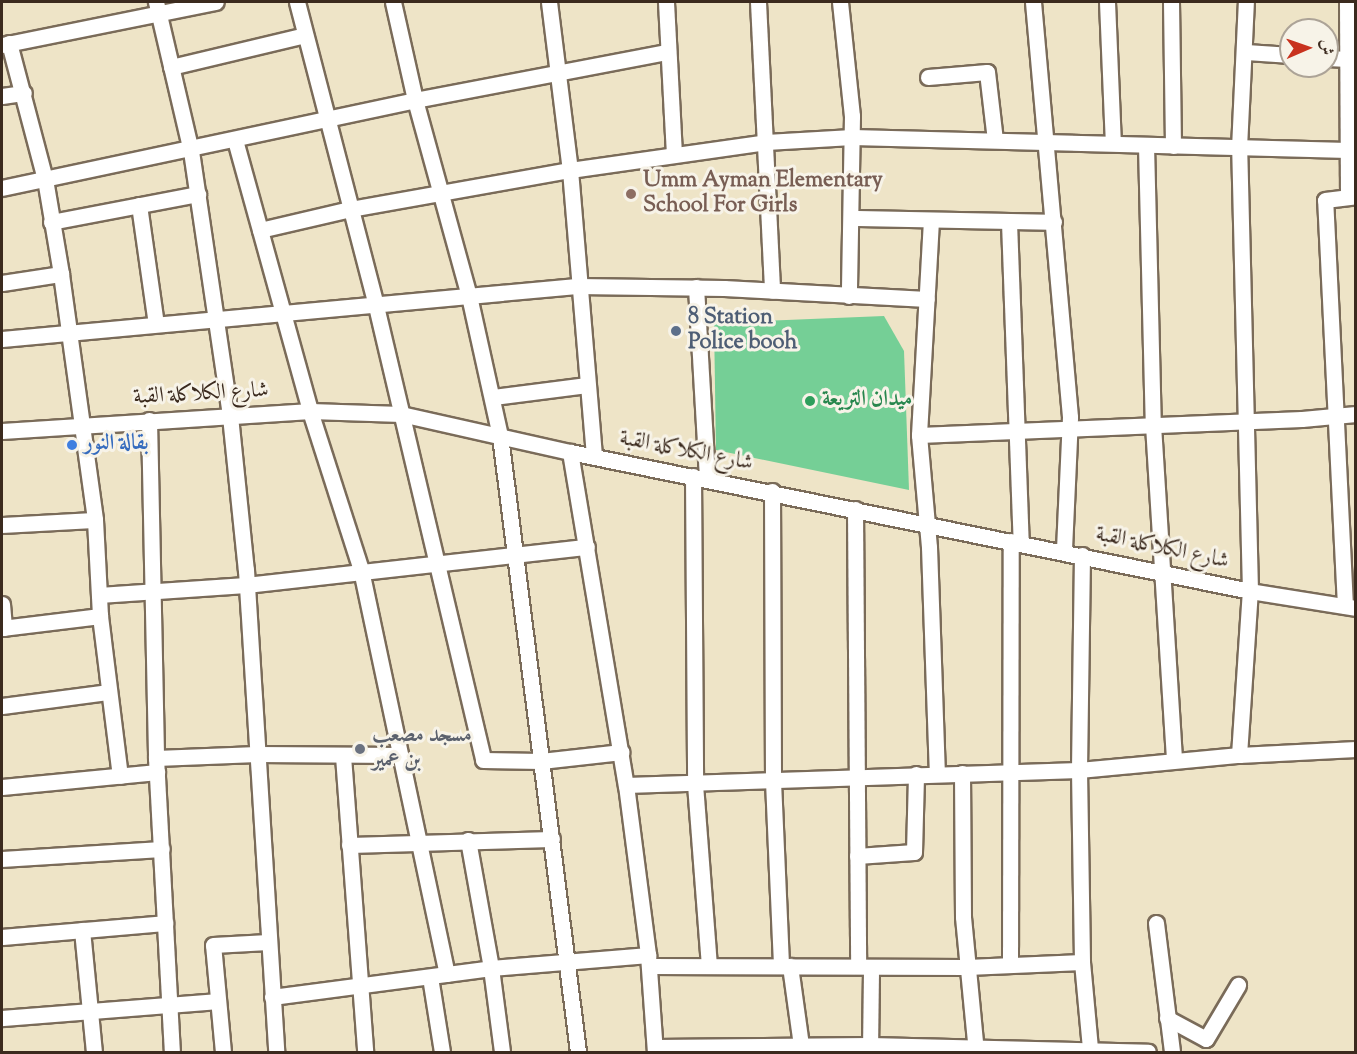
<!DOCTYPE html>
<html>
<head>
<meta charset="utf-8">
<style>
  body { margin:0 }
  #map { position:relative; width:1357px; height:1054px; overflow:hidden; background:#eee4c7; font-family:"Sorts Mill Goudy",Amiri,serif }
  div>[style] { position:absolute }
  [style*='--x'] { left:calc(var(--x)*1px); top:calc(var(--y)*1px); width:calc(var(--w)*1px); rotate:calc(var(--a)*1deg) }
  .green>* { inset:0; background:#75cf96 }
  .roads { filter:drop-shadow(2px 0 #7a6b59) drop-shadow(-2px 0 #7a6b59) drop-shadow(0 2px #7a6b59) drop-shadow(0 -2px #7a6b59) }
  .minor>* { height:15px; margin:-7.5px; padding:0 7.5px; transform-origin:7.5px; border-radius:7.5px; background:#fff }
  .dots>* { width:16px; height:16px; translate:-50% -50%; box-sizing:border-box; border:3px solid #f7f3e8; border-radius:50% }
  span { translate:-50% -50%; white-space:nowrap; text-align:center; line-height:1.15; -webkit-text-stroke:6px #f7f3e8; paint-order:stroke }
  .education-label { font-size:22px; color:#785e54; font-weight:700 }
  .left { translate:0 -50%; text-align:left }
  .service-label { font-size:22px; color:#4e5e75; font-weight:700 }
  .street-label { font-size:22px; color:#3b2a1e }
  .leisure-label { font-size:22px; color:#27864d; font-weight:700 }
  .shop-label { font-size:22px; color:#366cbe; font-weight:700 }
  .worship-label { font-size:22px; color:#5b616d; font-weight:700 }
  .frame { position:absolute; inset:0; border:3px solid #3b2a1e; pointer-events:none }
  .north { position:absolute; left:1279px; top:18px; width:60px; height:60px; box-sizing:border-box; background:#f7f3e8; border:2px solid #aca397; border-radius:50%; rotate:88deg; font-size:16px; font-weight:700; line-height:24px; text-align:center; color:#3b2a1e }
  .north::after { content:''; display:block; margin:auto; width:21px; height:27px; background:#c8321e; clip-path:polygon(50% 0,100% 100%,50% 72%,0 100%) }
</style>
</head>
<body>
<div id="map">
  <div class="green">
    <i style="clip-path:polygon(884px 316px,904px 351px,909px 490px,716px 450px,714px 323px)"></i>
  </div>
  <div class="roads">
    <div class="minor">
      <i style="--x:156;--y:2;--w:153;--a:76.8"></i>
      <i style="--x:191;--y:151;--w:268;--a:81.6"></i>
      <i style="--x:230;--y:416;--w:155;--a:84.1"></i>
      <i style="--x:246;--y:570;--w:483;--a:86.4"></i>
      <i style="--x:297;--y:2;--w:314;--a:75.4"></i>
      <i style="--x:376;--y:306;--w:466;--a:76.7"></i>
      <i style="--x:483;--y:760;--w:58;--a:1"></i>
      <i style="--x:541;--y:761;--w:81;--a:-6.4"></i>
      <i style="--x:393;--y:2;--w:100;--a:77.3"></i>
      <i style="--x:415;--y:100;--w:203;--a:74.6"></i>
      <i style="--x:469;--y:296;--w:143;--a:77.5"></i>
      <i style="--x:500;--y:436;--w:621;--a:82.78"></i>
      <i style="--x:549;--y:2;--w:169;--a:82.9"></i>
      <i style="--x:570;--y:170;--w:288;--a:85.2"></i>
      <i style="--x:666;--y:2;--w:152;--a:87"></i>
      <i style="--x:758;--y:2;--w:289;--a:87.2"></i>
      <i style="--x:840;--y:2;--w:115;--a:84"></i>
      <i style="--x:852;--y:116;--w:180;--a:91"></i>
      <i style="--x:1033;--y:2;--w:417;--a:84.9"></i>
      <i style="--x:1070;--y:417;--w:134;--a:92.6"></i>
      <i style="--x:1107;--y:2;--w:141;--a:87.6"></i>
      <i style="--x:1171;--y:2;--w:144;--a:89.2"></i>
      <i style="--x:1347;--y:2;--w:194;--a:89.7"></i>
      <i style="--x:9;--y:43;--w:141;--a:75.2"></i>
      <i style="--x:45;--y:179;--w:96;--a:80.4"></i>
      <i style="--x:61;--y:274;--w:248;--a:82.1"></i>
      <i style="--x:95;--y:520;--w:96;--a:87"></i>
      <i style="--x:100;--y:616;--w:161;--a:82.9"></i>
      <i style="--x:2;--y:45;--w:218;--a:-11.4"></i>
      <i style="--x:1246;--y:52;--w:45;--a:3.8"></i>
      <i style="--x:1327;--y:58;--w:21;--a:3"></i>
      <i style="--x:171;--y:67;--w:138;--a:-13.4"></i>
      <i style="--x:928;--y:77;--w:59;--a:-4.8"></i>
      <i style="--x:987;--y:72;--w:68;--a:83.3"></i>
      <i style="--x:2;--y:96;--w:22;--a:-8"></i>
      <i style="--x:235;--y:140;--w:281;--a:74.5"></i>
      <i style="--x:310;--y:411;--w:167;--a:72.2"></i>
      <i style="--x:361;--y:570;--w:413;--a:78"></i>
      <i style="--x:1146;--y:145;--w:280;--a:88.6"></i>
      <i style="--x:1153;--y:425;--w:336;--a:86.4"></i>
      <i style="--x:2;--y:188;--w:422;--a:-12"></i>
      <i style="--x:415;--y:100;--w:257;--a:-10.8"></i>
      <i style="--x:139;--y:205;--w:120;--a:81.9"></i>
      <i style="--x:852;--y:218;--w:202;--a:1.1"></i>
      <i style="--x:931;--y:220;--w:215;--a:93.2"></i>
      <i style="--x:919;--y:435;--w:112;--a:84.9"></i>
      <i style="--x:929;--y:547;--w:226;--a:88"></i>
      <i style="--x:51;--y:222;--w:150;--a:-10.8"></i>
      <i style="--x:1009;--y:222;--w:321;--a:87.9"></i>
      <i style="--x:260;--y:230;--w:92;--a:-13.1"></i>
      <i style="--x:350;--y:209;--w:223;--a:-10.1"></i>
      <i style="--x:570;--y:170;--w:198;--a:-8.1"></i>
      <i style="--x:766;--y:142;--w:86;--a:-3.3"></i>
      <i style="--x:852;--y:137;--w:496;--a:1.5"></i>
      <i style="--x:2;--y:283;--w:60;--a:-8.7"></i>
      <i style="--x:696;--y:287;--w:192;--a:86.7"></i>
      <i style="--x:2;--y:339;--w:577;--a:-5.27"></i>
      <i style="--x:577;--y:286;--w:147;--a:0.8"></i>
      <i style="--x:724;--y:288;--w:203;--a:3.1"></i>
      <i style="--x:493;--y:397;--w:95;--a:-7.3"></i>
      <i style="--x:149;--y:420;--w:338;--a:88.8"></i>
      <i style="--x:156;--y:758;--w:294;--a:86.9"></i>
      <i style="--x:2;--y:431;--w:309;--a:-3.7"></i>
      <i style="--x:310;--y:411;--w:91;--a:1.9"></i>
      <i style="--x:401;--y:414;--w:173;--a:12.7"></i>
      <i style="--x:570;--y:452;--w:694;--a:11.55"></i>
      <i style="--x:1250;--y:591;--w:107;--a:9.1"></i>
      <i style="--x:919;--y:435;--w:383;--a:-2.4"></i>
      <i style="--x:1302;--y:419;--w:54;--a:-5.3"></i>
      <i style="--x:570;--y:452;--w:338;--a:80.5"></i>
      <i style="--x:626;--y:785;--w:171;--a:82.6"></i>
      <i style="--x:648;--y:955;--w:97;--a:85.9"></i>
      <i style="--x:693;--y:476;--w:308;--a:89.6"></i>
      <i style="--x:695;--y:784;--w:182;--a:85.6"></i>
      <i style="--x:772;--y:491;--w:290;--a:89.8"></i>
      <i style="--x:773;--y:781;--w:185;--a:87.5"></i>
      <i style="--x:855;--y:509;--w:456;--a:89.6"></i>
      <i style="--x:2;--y:525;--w:93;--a:-3.1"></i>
      <i style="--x:1082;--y:555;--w:215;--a:90.8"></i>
      <i style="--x:1079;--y:770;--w:192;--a:89.1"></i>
      <i style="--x:1082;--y:962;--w:87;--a:84.7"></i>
      <i style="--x:99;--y:595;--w:147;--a:-3.9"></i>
      <i style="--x:246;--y:585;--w:343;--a:-6.4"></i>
      <i style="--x:2;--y:604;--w:24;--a:85"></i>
      <i style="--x:1345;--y:606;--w:406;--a:-92.8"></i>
      <i style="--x:1325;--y:200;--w:31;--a:-7"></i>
      <i style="--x:2;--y:628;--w:99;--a:-7"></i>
      <i style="--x:2;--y:706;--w:108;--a:-7.5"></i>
      <i style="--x:1239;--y:755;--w:164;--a:-86.2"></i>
      <i style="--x:1250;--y:591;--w:443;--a:-91.4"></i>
      <i style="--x:1239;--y:148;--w:146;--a:-87.3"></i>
      <i style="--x:343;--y:756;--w:297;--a:85.7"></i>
      <i style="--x:156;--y:758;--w:101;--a:-2.3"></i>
      <i style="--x:257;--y:754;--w:143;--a:0.4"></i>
      <i style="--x:962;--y:773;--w:144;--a:89.6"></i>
      <i style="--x:963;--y:917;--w:136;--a:84.5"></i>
      <i style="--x:626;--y:785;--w:453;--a:-1.9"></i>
      <i style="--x:1079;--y:770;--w:161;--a:-5.4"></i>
      <i style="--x:1239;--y:755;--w:117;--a:-2.9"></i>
      <i style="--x:2;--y:787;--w:156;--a:-5.5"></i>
      <i style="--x:468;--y:840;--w:130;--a:79.8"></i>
      <i style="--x:491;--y:968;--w:85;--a:82.5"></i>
      <i style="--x:349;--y:845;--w:203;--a:-1.7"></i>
      <i style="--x:857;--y:856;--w:57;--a:-4"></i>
      <i style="--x:914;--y:852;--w:78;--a:-88.5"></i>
      <i style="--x:2;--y:859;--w:160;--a:-3.6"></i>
      <i style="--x:1156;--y:923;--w:130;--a:82.9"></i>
      <i style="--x:82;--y:930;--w:123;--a:84.4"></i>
      <i style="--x:2;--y:937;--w:164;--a:-4.9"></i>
      <i style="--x:1010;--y:965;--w:424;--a:-89.9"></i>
      <i style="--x:649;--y:966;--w:318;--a:0.2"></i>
      <i style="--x:967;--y:967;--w:115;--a:-2.5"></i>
      <i style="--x:790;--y:966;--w:87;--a:82.1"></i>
      <i style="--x:430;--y:977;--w:76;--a:80.9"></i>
      <i style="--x:272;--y:997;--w:221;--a:-7.5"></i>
      <i style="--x:491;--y:968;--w:158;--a:-4.7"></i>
      <i style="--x:2;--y:1018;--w:216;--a:-4.5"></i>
      <i style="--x:1167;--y:1018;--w:44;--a:28.3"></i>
      <i style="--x:1206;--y:1039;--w:63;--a:-59.3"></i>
      <i style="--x:655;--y:1047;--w:215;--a:-0.5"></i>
      <i style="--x:870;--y:1045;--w:278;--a:1.4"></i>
      <i style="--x:223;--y:1052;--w:107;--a:-95.3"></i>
      <i style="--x:213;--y:945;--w:55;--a:-3.1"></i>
      <i style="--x:870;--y:1052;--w:85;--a:-89.3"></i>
    </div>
  </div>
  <div class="dots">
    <i style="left:631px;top:194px;background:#8d6e63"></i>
    <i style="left:676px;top:331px;background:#5c6f8a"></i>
    <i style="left:810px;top:401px;background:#2e9e5b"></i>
    <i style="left:72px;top:445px;background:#3f7fe0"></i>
    <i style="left:360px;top:749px;background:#6b7280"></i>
  </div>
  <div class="education-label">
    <span class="left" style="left:643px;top:194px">Umm Ayman Elementary<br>School For Girls</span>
  </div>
  <div class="service-label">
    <span class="left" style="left:688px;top:331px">8 Station<br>Police booh</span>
  </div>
  <div class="street-label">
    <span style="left:201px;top:395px;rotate:-3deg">شارع الكلاكلة القبة</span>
    <span style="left:686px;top:452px;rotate:11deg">شارع الكلاكلة القبة</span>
    <span style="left:1162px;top:549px;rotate:12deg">شارع الكلاكلة القبة</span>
  </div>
  <div class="leisure-label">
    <span class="left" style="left:822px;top:401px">ميدان التريعة</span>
  </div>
  <div class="shop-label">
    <span class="left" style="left:84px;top:445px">بقالة النور</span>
  </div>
  <div class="worship-label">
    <span class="left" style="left:372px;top:749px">مسجد مصعب<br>بن عمير</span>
  </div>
  <div class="frame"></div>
  <div class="north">ش</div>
</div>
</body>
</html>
